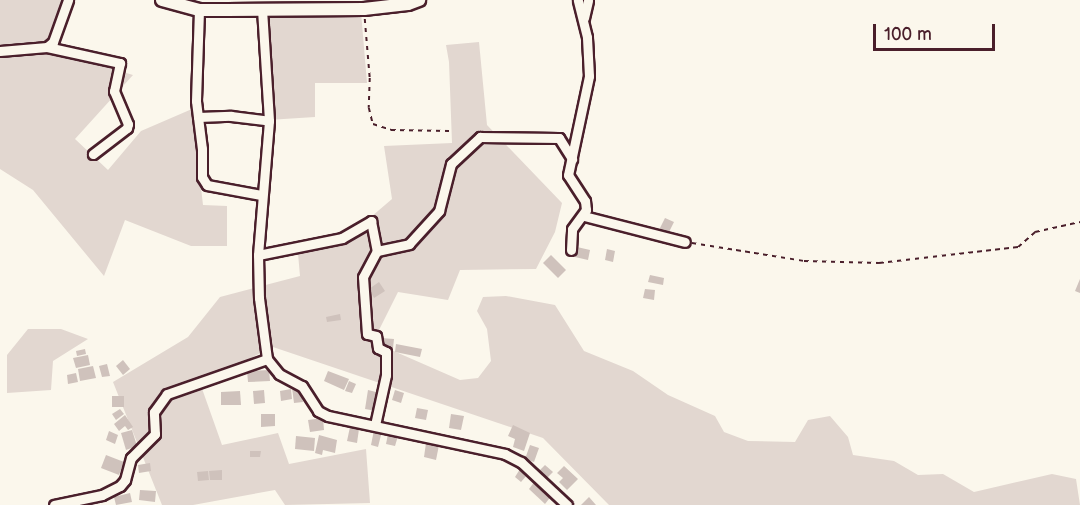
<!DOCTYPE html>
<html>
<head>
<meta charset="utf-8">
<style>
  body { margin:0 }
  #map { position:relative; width:1080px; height:505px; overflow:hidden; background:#fbf7ec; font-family:"Balsamiq Sans",sans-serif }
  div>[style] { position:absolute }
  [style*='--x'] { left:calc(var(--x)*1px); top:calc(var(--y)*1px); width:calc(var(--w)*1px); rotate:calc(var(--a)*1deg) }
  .green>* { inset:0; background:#e2d7d0 }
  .building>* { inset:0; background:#cfc2bc }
  .path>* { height:1.5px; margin-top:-0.75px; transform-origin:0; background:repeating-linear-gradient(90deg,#4a1f2b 0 4.5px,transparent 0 9px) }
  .roads { filter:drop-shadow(2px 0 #4a1f2b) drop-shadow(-2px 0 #4a1f2b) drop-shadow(0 2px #4a1f2b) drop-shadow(0 -2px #4a1f2b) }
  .minor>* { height:9px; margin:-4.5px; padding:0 4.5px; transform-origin:4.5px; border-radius:4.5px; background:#fbf7ec }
  .tertiary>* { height:12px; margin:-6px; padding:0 6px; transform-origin:6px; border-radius:6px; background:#fbf7ec }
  span { translate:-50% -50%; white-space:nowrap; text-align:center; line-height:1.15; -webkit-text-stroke:6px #fbf7ec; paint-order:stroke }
  .scale { position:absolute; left:873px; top:24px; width:122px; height:27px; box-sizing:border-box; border:3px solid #4a1f2b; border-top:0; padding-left:8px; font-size:18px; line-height:21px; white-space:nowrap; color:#4a1f2b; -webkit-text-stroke:4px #fbf7ec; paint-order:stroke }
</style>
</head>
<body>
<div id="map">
  <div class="green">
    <i style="clip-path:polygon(0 0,68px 0,49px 50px,133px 75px,75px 139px,108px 170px,141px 131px,192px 109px,203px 205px,227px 206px,227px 246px,191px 246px,125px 220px,104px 276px,33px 190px,0 169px)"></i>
    <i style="clip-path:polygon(317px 3px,361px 12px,367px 83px,315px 83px,315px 117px,268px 120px,261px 8px)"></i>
    <i style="clip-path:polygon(479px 42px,487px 125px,562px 203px,555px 232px,536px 269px,460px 270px,448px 300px,398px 292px,373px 342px,460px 380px,478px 378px,491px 361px,487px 329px,477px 311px,483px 297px,506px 296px,555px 305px,584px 351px,633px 371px,668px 395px,715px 416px,724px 432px,748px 441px,795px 442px,808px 420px,830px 416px,848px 437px,853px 455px,894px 461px,918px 475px,943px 474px,974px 492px,1052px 474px,1076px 479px,1080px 505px,609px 505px,543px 438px,273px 347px,200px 383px,222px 445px,278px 433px,289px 464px,366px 449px,370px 503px,285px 505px,275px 490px,193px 505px,162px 505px,113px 382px,188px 337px,220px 297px,300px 276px,297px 242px,351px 234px,392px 199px,384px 146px,452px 143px,449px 62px,446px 45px)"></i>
    <i style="clip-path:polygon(28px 329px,61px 329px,88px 339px,53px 361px,51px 390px,7px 393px,7px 355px)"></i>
  </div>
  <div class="building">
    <i style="clip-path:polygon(665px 218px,674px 222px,668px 234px,659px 230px)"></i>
    <i style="clip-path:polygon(577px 247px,590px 250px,588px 260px,575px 257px)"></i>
    <i style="clip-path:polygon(607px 249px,615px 251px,613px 262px,605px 260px)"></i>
    <i style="clip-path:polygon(551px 255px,566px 270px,558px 278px,543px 263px)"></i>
    <i style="clip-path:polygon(650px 275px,664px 278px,663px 285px,648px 282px)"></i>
    <i style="clip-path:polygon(1080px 279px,1080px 293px,1075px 291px)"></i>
    <i style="clip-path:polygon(379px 282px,385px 291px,374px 298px,369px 289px)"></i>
    <i style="clip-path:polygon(645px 289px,655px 290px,654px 300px,643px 298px)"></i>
    <i style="clip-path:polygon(340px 314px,341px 320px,327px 322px,326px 317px)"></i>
    <i style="clip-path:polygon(381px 338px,394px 339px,393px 348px,380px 347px)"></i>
    <i style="clip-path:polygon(396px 344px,422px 349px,420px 357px,395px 352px)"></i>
    <i style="clip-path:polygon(85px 349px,86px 354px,77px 356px,76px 351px)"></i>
    <i style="clip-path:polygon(88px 355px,90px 365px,76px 368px,73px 358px)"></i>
    <i style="clip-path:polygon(123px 360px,130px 369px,123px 375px,116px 366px)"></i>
    <i style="clip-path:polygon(107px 364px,110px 376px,102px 377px,99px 366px)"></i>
    <i style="clip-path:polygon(93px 366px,96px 378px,80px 381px,78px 369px)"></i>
    <i style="clip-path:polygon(269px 370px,270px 381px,248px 382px,247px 371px)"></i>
    <i style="clip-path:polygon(328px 371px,349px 379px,344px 390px,324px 381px)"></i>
    <i style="clip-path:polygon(76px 373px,78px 382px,68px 384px,67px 375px)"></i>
    <i style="clip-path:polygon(349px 381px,356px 384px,352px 393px,345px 391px)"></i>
    <i style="clip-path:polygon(300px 387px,303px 402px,294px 403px,292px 388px)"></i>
    <i style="clip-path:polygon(291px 389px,292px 399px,281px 401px,280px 391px)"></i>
    <i style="clip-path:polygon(264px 390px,265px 403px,254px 404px,253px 391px)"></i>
    <i style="clip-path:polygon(368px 390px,380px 393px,376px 411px,365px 409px)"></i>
    <i style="clip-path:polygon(395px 390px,404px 393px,401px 403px,392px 400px)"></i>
    <i style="clip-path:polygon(240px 391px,241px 405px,221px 405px,221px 392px)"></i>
    <i style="clip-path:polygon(112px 396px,124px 396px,124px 407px,112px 407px)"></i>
    <i style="clip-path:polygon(417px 408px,428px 410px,426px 420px,415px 418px)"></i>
    <i style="clip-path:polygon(120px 409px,124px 414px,116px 420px,112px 414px)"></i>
    <i style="clip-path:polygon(261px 414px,275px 414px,275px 426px,261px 427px)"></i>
    <i style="clip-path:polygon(451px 414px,464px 416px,461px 430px,449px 428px)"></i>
    <i style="clip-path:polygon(125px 415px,133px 427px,128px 430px,125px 426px,119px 431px,114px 424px)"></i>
    <i style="clip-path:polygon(323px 418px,324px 430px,310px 432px,308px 420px)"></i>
    <i style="clip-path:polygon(513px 425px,530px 433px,524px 451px,513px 447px,515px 439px,508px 436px)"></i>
    <i style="clip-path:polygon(350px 427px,359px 429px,357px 443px,347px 441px)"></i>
    <i style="clip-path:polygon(132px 430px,137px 446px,126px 450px,121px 433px)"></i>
    <i style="clip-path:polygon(374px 430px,382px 431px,378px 447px,371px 445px)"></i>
    <i style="clip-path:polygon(109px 431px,118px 435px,115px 444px,106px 440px)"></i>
    <i style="clip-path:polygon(388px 434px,398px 436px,395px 446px,386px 444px)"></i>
    <i style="clip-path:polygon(319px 435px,337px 440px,335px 453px,323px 450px,322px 455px,315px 453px)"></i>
    <i style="clip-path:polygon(296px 436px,315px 438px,314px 451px,295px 449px)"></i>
    <i style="clip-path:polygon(426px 443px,439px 445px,436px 460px,424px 457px)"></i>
    <i style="clip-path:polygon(530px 445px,539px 448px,534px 462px,525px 459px)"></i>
    <i style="clip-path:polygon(250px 451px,261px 451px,260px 457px,250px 457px)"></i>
    <i style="clip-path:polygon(106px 455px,124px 462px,119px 475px,101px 468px)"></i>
    <i style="clip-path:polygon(150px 463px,151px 471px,139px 473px,138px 465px)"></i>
    <i style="clip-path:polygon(545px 465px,553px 472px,547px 478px,539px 471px)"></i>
    <i style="clip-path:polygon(564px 466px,578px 479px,567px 490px,559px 482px,563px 478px,557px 473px)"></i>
    <i style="clip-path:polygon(520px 469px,527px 475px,521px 482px,515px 477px)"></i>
    <i style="clip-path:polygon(222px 470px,222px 480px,210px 480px,209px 471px)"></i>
    <i style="clip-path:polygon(208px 471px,209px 480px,198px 481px,197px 472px)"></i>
    <i style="clip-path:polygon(535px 481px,552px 495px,545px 504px,529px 489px)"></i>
    <i style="clip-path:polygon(140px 490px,156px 491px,155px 502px,139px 500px)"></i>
    <i style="clip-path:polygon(130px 493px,132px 502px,116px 505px,114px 497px)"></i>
    <i style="clip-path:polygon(589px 497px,596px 505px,581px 505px)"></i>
  </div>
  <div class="path">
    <i style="--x:365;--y:19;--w:59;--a:85.2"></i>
    <i style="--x:370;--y:78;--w:30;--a:92"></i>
    <i style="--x:369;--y:108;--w:16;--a:76"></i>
    <i style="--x:373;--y:124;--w:19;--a:18"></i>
    <i style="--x:391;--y:130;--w:58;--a:1"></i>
    <i style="--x:692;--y:243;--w:113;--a:9.1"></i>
    <i style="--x:804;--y:261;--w:75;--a:1.5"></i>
    <i style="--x:879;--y:263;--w:140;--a:-6.6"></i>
    <i style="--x:1018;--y:247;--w:23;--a:-41"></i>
    <i style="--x:1035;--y:232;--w:46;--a:-12.5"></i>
  </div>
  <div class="roads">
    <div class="minor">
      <i style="--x:262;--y:9;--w:112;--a:86.4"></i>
      <i style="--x:269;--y:121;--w:134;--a:94.7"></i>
      <i style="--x:258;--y:255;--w:43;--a:88.7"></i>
      <i style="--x:259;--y:298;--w:62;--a:82.5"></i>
      <i style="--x:267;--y:359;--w:19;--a:51"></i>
      <i style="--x:279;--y:374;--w:26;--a:28"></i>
      <i style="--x:302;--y:386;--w:30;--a:57"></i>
      <i style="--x:318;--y:411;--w:11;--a:27"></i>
      <i style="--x:328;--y:416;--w:181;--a:12.1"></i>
      <i style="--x:505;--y:454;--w:18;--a:27"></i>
      <i style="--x:521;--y:462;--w:63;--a:43.1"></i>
      <i style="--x:199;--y:10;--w:91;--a:91.9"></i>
      <i style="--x:196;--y:101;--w:48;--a:82.9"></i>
      <i style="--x:202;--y:149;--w:28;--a:90"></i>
      <i style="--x:202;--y:177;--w:9;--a:58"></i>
      <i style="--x:207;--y:185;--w:55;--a:10.5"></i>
      <i style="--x:584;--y:18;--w:18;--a:-77"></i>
      <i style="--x:47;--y:47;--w:8;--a:-40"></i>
      <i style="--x:53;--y:42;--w:45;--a:-70.3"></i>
      <i style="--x:0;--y:51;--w:47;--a:-4.9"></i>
      <i style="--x:47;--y:47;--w:75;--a:12.4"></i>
      <i style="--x:120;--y:63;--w:29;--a:102"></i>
      <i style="--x:114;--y:91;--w:36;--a:67"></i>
      <i style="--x:128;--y:124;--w:4;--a:104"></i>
      <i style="--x:127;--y:128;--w:43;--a:142.6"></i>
      <i style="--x:198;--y:117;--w:33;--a:-2"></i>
      <i style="--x:231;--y:116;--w:38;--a:7"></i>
      <i style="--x:584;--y:216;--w:104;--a:14.4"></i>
      <i style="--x:571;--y:250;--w:21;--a:-87"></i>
      <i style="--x:572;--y:229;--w:24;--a:-54"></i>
      <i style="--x:586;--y:210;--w:9;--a:-96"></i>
      <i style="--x:585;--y:201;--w:31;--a:-123"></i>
      <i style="--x:568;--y:175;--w:101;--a:-78"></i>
      <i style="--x:589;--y:76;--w:39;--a:-93"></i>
      <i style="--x:587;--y:37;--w:38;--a:-104"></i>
      <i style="--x:258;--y:255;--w:86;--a:-11.4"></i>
      <i style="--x:342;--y:238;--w:34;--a:-30"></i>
      <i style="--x:371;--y:221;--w:31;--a:79"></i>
      <i style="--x:377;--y:251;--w:33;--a:-12"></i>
      <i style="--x:409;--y:244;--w:45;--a:-47.7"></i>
      <i style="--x:439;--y:211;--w:49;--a:-75.7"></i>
      <i style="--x:451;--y:164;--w:40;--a:-43"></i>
      <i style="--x:480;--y:137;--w:79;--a:0.7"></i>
      <i style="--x:559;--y:138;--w:25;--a:58"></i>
      <i style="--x:375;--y:425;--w:51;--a:-77.6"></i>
      <i style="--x:386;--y:375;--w:23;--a:-90"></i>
      <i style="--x:386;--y:352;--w:9;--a:-153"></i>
      <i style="--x:378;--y:348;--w:12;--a:-99"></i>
      <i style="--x:376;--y:336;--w:9;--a:-167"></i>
      <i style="--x:367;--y:334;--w:57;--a:-94"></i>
      <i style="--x:363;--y:277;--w:30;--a:-62"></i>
      <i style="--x:54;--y:505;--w:49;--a:-11.8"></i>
      <i style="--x:102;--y:495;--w:20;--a:-27"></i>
      <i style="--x:120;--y:486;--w:8;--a:-50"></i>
      <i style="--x:125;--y:480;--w:23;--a:-75"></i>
      <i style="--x:131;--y:458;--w:34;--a:-45"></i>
      <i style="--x:155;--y:434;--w:22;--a:-93"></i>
      <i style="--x:154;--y:412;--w:22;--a:-54"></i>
      <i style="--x:167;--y:394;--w:106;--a:-19.3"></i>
    </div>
    <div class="tertiary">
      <i style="--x:162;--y:0;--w:38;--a:15"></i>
      <i style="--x:199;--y:10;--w:28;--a:0"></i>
      <i style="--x:227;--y:10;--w:137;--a:-0.4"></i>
      <i style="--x:364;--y:9;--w:44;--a:-6.5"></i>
      <i style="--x:408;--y:4;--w:12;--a:-20"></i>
    </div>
  </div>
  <div class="scale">100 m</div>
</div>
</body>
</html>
